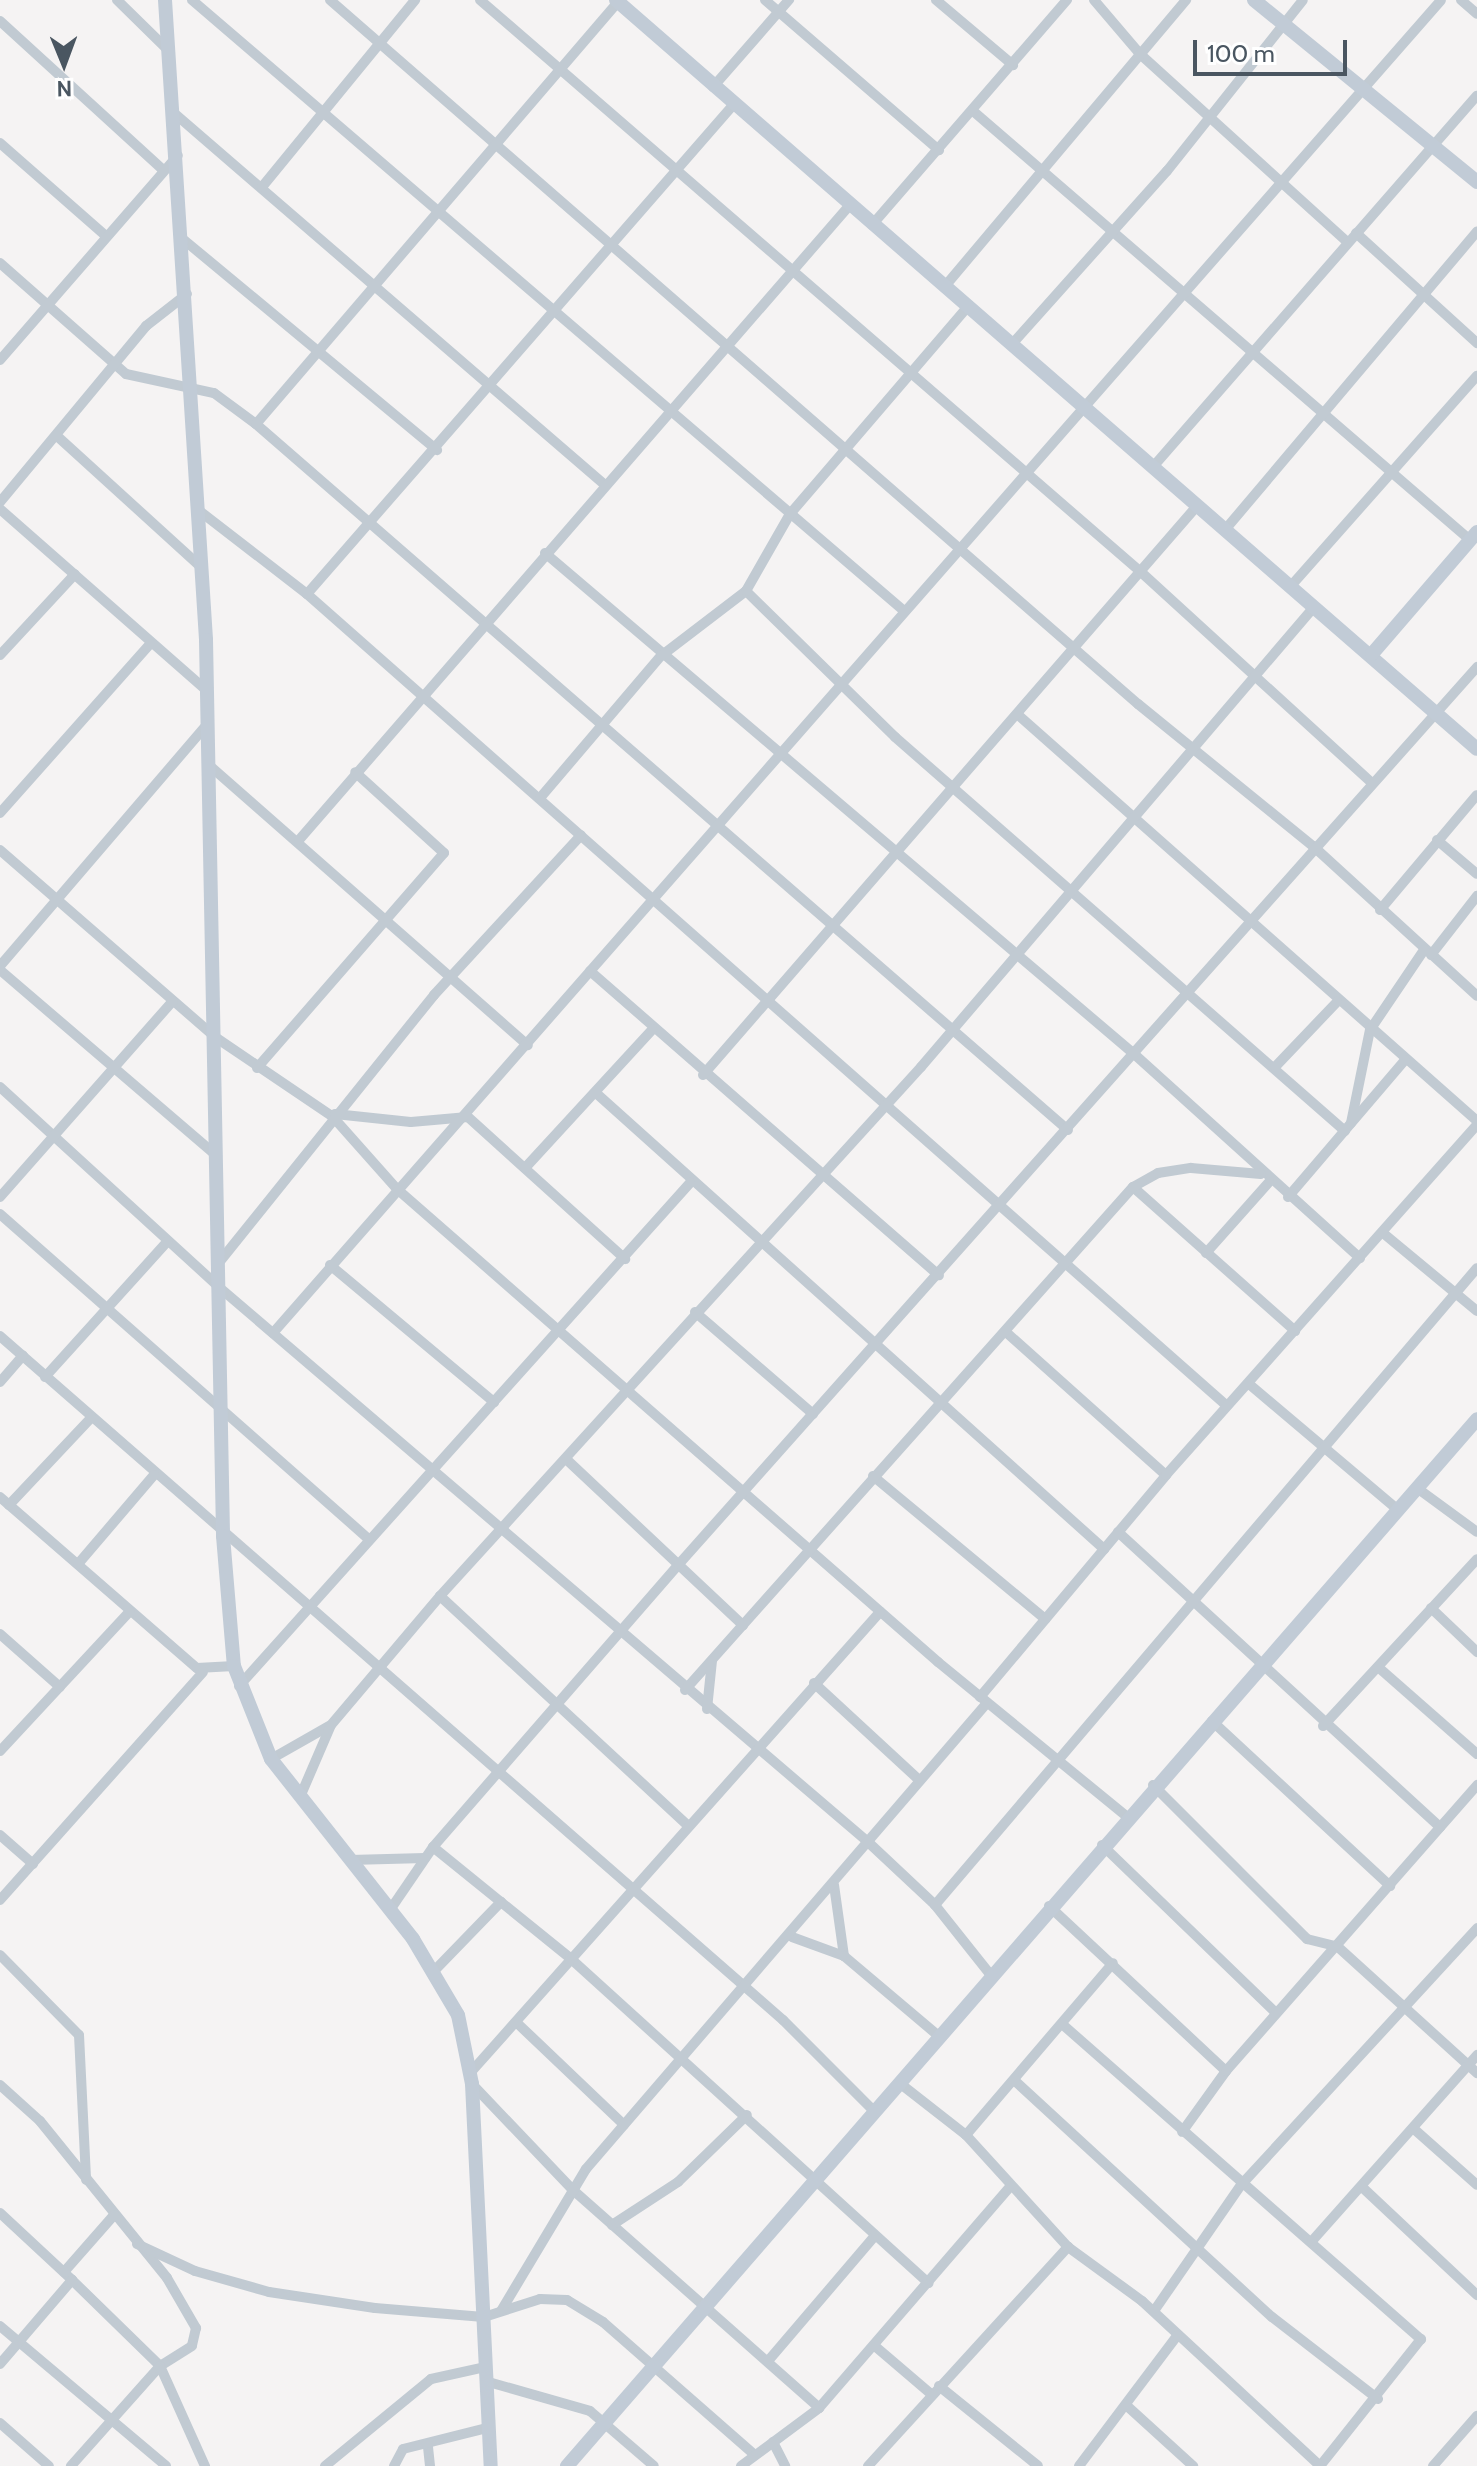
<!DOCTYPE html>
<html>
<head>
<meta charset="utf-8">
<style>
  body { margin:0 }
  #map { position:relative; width:1477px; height:2466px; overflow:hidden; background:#f5f3f3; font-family:Cabin,sans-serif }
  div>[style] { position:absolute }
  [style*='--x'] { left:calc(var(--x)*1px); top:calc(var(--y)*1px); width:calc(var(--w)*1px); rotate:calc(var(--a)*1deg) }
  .street>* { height:10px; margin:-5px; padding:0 5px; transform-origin:5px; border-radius:5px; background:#c1cad2 }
  .secondary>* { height:14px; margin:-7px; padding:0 7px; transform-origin:7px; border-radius:7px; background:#c1cbd6 }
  span { translate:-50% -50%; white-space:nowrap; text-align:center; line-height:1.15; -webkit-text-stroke:8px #fff; paint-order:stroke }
  .north { position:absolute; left:24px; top:24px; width:80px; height:80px; -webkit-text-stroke:6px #fff; paint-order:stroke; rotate:179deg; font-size:22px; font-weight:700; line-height:32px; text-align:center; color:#4a5661 }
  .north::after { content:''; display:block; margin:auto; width:28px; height:36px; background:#4a5661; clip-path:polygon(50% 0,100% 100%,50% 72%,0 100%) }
  .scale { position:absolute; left:1193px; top:40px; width:154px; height:36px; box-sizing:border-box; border:4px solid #4a5661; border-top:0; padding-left:10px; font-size:24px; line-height:28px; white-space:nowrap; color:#4a5661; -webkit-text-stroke:6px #fff; paint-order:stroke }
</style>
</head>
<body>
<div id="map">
  <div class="street">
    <i style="--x:117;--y:0;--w:73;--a:44.4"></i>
    <i style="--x:192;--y:0;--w:938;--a:40.63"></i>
    <i style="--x:330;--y:0;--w:1072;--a:41.07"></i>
    <i style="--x:1138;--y:704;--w:225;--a:39.1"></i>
    <i style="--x:1313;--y:846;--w:222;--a:42.4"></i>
    <i style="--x:480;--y:0;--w:876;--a:40.88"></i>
    <i style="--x:1142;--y:573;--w:309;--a:42.4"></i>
    <i style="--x:765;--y:0;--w:230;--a:40.8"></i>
    <i style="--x:936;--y:0;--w:101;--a:40.2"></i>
    <i style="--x:1094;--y:0;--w:71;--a:49.6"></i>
    <i style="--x:1140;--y:54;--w:280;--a:42.2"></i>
    <i style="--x:1461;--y:0;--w:21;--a:41"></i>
    <i style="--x:0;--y:21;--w:221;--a:42.4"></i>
    <i style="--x:713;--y:87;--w:116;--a:-48.9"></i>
    <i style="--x:973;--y:111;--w:657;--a:40.8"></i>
    <i style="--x:174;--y:113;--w:569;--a:40.8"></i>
    <i style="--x:0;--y:143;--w:141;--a:41.3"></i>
    <i style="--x:262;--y:187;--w:242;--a:-50.7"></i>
    <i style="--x:872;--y:225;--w:298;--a:-49.1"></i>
    <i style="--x:1356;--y:233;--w:164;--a:42.3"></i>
    <i style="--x:184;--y:240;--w:329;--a:39.7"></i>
    <i style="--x:0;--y:263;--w:168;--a:41.4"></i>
    <i style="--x:126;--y:374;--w:90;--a:12.2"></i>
    <i style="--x:214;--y:393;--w:52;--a:36.4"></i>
    <i style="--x:256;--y:424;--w:1076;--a:41.01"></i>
    <i style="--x:946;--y:285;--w:373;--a:-49.9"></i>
    <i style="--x:1013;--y:343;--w:231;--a:-48.2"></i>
    <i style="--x:1167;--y:171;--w:218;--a:-51.5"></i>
    <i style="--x:0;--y:360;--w:271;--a:-49"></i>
    <i style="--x:256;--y:424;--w:556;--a:-49.38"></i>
    <i style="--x:57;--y:436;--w:195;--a:42.3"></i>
    <i style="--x:1152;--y:468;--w:494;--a:-48.9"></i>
    <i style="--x:0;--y:502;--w:229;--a:-50.3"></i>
    <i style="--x:146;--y:326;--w:52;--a:-38"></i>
    <i style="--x:0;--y:509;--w:277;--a:41.3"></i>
    <i style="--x:197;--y:509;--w:139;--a:37.7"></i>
    <i style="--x:307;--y:594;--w:1226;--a:41.43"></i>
    <i style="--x:1224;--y:531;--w:392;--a:-49.8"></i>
    <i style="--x:545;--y:553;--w:772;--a:40.38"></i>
    <i style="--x:1133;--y:1053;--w:306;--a:42.1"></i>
    <i style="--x:1290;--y:587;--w:282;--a:-48.5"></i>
    <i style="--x:746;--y:591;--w:209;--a:44.4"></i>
    <i style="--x:895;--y:737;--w:598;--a:41.2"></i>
    <i style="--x:307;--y:594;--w:650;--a:-48.93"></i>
    <i style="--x:0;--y:655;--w:110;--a:-47.2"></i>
    <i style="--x:1017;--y:714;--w:614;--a:41.5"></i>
    <i style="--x:210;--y:766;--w:423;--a:41.3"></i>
    <i style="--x:540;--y:798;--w:187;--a:-49.6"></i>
    <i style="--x:661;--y:656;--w:107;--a:-37.4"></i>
    <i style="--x:746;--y:591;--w:89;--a:-60.3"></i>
    <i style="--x:790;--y:514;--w:275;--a:-49.4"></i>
    <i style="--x:0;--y:813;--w:226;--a:-48.4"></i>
    <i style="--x:299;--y:840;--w:839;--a:-49.06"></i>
    <i style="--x:1437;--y:840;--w:52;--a:40.4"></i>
    <i style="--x:0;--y:850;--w:285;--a:41"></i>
    <i style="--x:215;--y:1037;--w:143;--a:34.1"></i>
    <i style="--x:333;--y:1117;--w:96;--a:48.4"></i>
    <i style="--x:397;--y:1189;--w:719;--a:41.16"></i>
    <i style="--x:938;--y:1662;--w:243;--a:39.3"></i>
    <i style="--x:1380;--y:910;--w:150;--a:-49.9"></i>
    <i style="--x:1431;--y:955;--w:75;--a:-52.1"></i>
    <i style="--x:0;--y:966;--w:321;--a:-49.4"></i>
    <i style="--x:0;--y:970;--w:286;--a:40.6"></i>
    <i style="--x:590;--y:971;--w:463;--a:41.1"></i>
    <i style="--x:1275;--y:1067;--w:90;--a:-46.4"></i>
    <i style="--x:257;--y:1068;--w:285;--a:-49"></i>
    <i style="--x:444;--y:853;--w:120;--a:-137.7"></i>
    <i style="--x:703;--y:1075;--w:752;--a:-49.04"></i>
    <i style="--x:0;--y:1087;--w:298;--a:42.4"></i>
    <i style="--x:220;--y:1288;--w:853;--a:40.53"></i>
    <i style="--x:868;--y:1842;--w:92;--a:43.2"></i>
    <i style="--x:935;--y:1905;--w:87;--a:51.5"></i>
    <i style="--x:596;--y:1093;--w:683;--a:41.91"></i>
    <i style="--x:335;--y:1114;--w:76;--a:6"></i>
    <i style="--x:411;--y:1122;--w:57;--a:-5"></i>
    <i style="--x:468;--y:1117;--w:212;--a:42.1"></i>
    <i style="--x:1351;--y:1123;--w:95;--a:-78.5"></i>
    <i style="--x:1370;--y:1030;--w:97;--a:-56"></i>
    <i style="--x:525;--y:1168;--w:188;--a:-47.4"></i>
    <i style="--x:1133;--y:1187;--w:217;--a:41.6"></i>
    <i style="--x:0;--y:1197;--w:261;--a:-48.6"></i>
    <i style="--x:1288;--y:1197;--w:180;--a:-49.5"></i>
    <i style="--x:0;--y:1214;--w:489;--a:41.4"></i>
    <i style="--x:1383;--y:1233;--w:122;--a:39.7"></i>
    <i style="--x:1206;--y:1253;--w:95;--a:-48.4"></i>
    <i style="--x:221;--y:1260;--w:340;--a:-51.2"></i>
    <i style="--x:434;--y:995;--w:217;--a:-47.4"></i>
    <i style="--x:330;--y:1265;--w:214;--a:39.9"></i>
    <i style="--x:695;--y:1312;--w:156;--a:40.8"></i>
    <i style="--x:273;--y:1333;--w:1772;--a:-48.77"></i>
    <i style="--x:1007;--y:1333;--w:213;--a:41.8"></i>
    <i style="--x:0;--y:1336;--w:1040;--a:41.14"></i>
    <i style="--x:783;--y:2020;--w:130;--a:45"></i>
    <i style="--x:45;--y:1377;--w:183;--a:-47.9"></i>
    <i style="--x:0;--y:1382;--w:35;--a:-49"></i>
    <i style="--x:1249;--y:1384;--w:195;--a:40.2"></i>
    <i style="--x:566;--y:1459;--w:243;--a:43.2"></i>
    <i style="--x:873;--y:1476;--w:224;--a:39.7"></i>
    <i style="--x:1417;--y:1488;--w:74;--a:36.3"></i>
    <i style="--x:0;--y:1497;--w:261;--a:41"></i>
    <i style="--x:197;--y:1668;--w:37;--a:-3"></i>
    <i style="--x:9;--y:1505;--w:120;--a:-46.7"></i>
    <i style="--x:1118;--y:1532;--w:437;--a:42.5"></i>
    <i style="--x:78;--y:1564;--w:117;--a:-49.5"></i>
    <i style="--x:440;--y:1596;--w:337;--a:42.8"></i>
    <i style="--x:1431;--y:1608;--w:64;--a:43.7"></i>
    <i style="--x:0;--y:1634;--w:80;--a:41.5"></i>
    <i style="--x:1378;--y:1667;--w:132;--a:41.3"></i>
    <i style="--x:814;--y:1683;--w:143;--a:42.7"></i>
    <i style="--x:239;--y:1686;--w:676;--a:-48.12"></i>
    <i style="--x:685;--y:1690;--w:674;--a:-48.31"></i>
    <i style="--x:1133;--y:1187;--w:29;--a:-29"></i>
    <i style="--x:1158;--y:1173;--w:33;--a:-9"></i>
    <i style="--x:1191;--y:1168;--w:70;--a:4.9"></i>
    <i style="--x:980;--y:1697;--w:290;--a:-50"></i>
    <i style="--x:1166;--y:1475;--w:468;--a:-48.4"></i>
    <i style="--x:707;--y:1709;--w:48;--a:-84.1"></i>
    <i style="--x:1212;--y:1721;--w:243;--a:42.8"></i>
    <i style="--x:1323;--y:1726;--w:227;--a:-47.3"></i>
    <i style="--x:0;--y:1751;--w:190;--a:-47.1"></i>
    <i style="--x:271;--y:1759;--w:67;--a:-29.6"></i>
    <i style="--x:1153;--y:1785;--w:218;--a:45"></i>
    <i style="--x:1307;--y:1939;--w:32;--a:14"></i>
    <i style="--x:1338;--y:1947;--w:188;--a:42.2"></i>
    <i style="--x:300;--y:1797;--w:78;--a:-66.7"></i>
    <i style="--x:331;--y:1725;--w:169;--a:-49.8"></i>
    <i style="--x:440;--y:1596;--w:715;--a:-47.72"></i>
    <i style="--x:921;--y:1067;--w:605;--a:-49.49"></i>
    <i style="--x:0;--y:1835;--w:44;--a:41.3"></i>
    <i style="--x:1102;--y:1845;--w:242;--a:44"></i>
    <i style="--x:433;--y:1847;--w:176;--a:39"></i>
    <i style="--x:570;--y:1958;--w:484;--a:42.2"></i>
    <i style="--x:350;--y:1860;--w:75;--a:-1.5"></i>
    <i style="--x:834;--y:1885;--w:72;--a:82"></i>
    <i style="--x:0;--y:1900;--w:305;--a:-48.3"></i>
    <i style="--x:935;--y:1905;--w:836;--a:-49.61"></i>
    <i style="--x:1049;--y:1906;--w:242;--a:43"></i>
    <i style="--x:1226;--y:2071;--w:75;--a:125.8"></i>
    <i style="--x:390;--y:1910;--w:76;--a:-55.7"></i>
    <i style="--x:433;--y:1847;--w:375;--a:-49"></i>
    <i style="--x:679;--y:1564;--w:1201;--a:-48.34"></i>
    <i style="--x:792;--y:1937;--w:55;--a:20.1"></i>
    <i style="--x:844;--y:1956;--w:126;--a:40.2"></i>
    <i style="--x:0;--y:1955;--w:112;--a:45.4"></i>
    <i style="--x:79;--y:2035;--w:145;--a:87.2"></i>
    <i style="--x:435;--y:1970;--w:95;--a:-45.9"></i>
    <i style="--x:516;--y:2022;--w:149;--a:43.6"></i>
    <i style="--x:1062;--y:2024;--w:478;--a:41.3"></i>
    <i style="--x:1421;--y:2339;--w:162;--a:128.5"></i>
    <i style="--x:1226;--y:2071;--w:381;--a:-48.7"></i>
    <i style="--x:471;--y:2072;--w:616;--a:-48.36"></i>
    <i style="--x:1014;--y:2080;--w:350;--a:42.6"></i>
    <i style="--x:1272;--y:2317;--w:134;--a:37.7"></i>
    <i style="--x:472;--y:2084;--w:146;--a:46.4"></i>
    <i style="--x:573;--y:2190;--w:329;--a:41.5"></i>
    <i style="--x:0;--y:2085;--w:54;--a:42"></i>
    <i style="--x:40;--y:2121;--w:202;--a:51"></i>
    <i style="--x:167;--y:2278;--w:58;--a:59.9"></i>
    <i style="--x:196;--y:2328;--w:18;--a:103"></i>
    <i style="--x:192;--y:2346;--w:38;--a:148"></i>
    <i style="--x:160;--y:2366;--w:110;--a:65.8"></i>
    <i style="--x:902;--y:2085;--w:81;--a:38"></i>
    <i style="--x:966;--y:2135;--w:151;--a:47.7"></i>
    <i style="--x:1068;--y:2247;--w:92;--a:36.1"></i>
    <i style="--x:1142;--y:2301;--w:243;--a:42.8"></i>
    <i style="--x:1414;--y:2129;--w:84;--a:41.6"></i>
    <i style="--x:966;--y:2135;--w:226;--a:-49.5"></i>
    <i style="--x:1362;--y:2187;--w:158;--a:43.2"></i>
    <i style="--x:0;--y:2213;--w:98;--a:42.9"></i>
    <i style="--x:612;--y:2225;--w:79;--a:-33.1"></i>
    <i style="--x:678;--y:2182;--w:96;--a:-44.2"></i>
    <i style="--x:1312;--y:2241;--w:249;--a:-48.4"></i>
    <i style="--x:137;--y:2244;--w:64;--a:25"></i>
    <i style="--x:195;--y:2271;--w:77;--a:15.8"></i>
    <i style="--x:269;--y:2292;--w:107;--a:8.6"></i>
    <i style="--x:375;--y:2308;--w:109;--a:4.7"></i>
    <i style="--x:484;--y:2317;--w:59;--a:-17.8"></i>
    <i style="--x:540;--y:2299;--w:27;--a:2"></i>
    <i style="--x:567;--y:2300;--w:42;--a:31.4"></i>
    <i style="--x:603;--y:2322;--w:201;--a:41.2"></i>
    <i style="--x:64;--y:2272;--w:76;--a:-48.7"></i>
    <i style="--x:501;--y:2311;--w:165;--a:-59.1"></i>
    <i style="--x:586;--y:2169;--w:615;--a:-49.29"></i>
    <i style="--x:1154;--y:2311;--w:153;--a:-55.4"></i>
    <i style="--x:1241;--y:2185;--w:349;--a:-47.4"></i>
    <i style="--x:0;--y:2326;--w:217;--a:40.1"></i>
    <i style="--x:876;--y:2347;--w:72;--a:40.5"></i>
    <i style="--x:768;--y:2361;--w:163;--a:-49.5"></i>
    <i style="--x:0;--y:2364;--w:111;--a:-49.4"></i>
    <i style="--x:72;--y:2280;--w:123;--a:44.3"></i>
    <i style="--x:160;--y:2366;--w:134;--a:131.7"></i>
    <i style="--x:485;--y:2381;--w:109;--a:15.9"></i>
    <i style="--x:590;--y:2411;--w:84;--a:40.7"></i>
    <i style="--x:939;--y:2386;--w:127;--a:38.9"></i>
    <i style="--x:1126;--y:2405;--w:91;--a:42.3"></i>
    <i style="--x:0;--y:2423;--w:65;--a:41.3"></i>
    <i style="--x:773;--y:2442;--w:27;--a:63"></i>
    <i style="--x:428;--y:2447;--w:19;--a:84"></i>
    <i style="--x:325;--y:2466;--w:137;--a:-39.4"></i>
    <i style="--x:431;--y:2379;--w:55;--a:-12.5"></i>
    <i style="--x:394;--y:2466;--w:19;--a:-62"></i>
    <i style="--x:403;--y:2449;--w:87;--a:-14"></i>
    <i style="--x:741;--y:2466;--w:97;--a:-36.6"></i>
    <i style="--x:819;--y:2408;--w:292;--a:-49.2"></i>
    <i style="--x:868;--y:2466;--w:297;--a:-47.6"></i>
    <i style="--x:1079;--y:2466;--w:163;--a:-53"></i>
    <i style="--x:1433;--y:2466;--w:67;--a:-48.7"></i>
  </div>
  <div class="secondary">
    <i style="--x:165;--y:0;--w:641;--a:86.33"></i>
    <i style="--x:206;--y:640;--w:896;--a:88.91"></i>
    <i style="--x:223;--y:1536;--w:130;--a:85.2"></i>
    <i style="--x:234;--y:1666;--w:100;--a:68.3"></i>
    <i style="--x:271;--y:1759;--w:229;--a:51.7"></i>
    <i style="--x:413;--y:1939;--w:88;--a:59.4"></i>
    <i style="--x:458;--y:2015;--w:70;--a:78.5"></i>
    <i style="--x:472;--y:2084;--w:382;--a:87.2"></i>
    <i style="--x:616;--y:0;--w:1141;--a:41.02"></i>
    <i style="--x:1254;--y:0;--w:288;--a:39.2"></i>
    <i style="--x:1372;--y:654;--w:161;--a:-49.3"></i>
    <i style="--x:567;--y:2466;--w:1387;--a:-49"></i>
  </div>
  <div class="north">N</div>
  <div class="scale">100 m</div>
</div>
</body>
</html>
